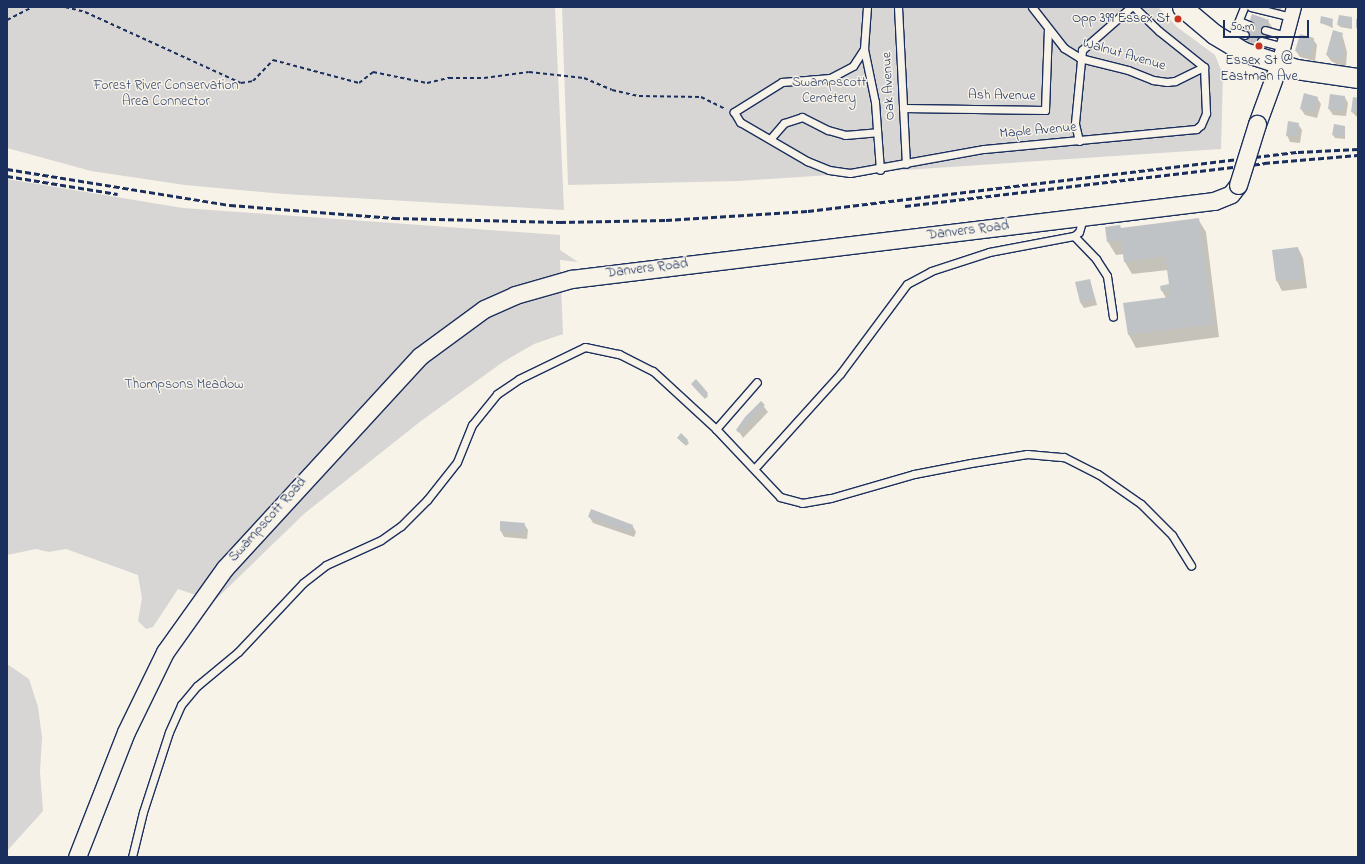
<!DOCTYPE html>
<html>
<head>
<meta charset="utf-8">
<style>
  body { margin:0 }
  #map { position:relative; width:1365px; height:864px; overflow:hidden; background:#f7f3e8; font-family:"Indie Flower",sans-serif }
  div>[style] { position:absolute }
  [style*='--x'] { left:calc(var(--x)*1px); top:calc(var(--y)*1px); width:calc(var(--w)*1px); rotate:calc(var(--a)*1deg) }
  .green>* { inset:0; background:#d7d6d4 }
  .shadow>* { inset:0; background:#0003 }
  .building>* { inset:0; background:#c0c3c5 }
  .path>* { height:2px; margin-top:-1px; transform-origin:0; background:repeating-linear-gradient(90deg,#1b2f5e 0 4px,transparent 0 7px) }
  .roads { filter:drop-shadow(1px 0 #1b2f5e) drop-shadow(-1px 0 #1b2f5e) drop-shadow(0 1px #1b2f5e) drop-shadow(0 -1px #1b2f5e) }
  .service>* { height:7px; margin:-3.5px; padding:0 3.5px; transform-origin:3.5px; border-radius:3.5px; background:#f7f3e8 }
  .minor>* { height:14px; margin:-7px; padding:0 7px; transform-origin:7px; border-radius:7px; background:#f7f3e8 }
  .tertiary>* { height:17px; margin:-8.5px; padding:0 8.5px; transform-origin:8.5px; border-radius:8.5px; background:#f7f3e8 }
  .secondary>* { height:19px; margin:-9.5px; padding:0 9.5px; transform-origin:9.5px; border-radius:9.5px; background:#f7f3e8 }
  .rail>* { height:3px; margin-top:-1.5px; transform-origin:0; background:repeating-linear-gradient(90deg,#1b2f5e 0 6px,transparent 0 9px) }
  .bridges { filter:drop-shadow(1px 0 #1b2f5e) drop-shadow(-1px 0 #1b2f5e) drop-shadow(0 1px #1b2f5e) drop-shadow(0 -1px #1b2f5e) }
  .tertiary-bridge>* { height:17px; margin:-8.5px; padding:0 8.5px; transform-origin:8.5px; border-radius:8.5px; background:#f7f3e8 }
  .dots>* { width:11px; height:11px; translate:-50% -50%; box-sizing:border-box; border:2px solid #f7f3e8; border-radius:50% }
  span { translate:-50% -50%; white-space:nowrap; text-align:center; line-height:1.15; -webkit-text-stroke:3px #f7f3e8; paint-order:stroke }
  .poi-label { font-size:14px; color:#1b2f5e }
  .right { translate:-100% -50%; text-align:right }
  .street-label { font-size:14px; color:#1b2f5e }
  .park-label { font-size:14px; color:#415076 }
  .frame { position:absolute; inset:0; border:8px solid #1b2f5e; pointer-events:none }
  .scale { position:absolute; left:1223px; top:20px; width:86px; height:18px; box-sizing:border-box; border:2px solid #1b2f5e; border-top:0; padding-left:5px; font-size:12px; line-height:14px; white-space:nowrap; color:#1b2f5e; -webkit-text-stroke:3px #f7f3e8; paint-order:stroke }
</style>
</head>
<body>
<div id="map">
  <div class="green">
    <i style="clip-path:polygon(7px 7px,555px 7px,564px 210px,284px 194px,185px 185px,91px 171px,7px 148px)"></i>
    <i style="clip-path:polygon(562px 7px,1158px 7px,1177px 27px,1215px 55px,1223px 75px,1221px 149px,738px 181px,568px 185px)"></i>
    <i style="clip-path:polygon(7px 179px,183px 208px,560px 235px,560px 250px,578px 262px,560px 260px,563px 334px,534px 344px,503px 362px,421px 421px,305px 513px,214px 601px,178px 589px,153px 627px,146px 629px,138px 621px,142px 598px,138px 575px,66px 549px,49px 552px,36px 549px,7px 555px)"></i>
    <i style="clip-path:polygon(7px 664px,29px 679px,38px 707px,42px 737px,40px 772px,43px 811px,7px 851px)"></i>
  </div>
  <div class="shadow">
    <i style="clip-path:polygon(1262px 7px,1282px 7px,1280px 13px)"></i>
    <i style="clip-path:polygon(1352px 18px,1352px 29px,1340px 27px,1338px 24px)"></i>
    <i style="clip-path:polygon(1332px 20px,1333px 28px,1321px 23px)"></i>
    <i style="clip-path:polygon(1268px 21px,1272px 27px,1264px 50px,1249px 44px,1245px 38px)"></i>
    <i style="clip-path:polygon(1342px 34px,1347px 52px,1346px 66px,1343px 67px,1331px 61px,1327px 55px)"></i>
    <i style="clip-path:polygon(1313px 39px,1317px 45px,1315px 61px,1300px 57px,1296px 51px)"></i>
    <i style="clip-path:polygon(1344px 96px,1348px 103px,1346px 116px,1333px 115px,1329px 109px)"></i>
    <i style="clip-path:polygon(1317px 98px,1321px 104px,1317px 118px,1305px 115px,1301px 109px)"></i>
    <i style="clip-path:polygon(1358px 99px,1358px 118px,1352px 112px)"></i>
    <i style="clip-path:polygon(1298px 124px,1302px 130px,1300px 143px,1290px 142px,1287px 135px)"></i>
    <i style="clip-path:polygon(1345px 127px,1345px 139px,1335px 138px,1333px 135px)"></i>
    <i style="clip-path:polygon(1198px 219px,1206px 232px,1219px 337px,1136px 348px,1129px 335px,1124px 304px,1166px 298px,1162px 291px,1170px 285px,1168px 270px,1132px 274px,1125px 262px,1124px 254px,1116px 255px,1108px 242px,1106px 228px,1121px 229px)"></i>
    <i style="clip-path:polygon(1298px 248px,1303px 258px,1307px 288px,1282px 291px,1277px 281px,1273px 251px)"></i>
    <i style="clip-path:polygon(1090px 280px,1097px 305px,1084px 308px,1080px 302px)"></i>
    <i style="clip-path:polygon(694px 387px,707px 393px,708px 396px,705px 399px)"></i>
    <i style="clip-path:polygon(761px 403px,768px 412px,743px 438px,738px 430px)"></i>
    <i style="clip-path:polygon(680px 440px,687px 440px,689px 443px,686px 446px)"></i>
    <i style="clip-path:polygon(589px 516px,632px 525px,636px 532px,634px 537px,593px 523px)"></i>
    <i style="clip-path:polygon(524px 524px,528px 530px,527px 539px,504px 537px,501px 531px)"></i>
  </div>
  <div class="building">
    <i style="clip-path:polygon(1252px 14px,1269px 20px,1260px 44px,1244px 38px)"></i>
    <i style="clip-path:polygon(1339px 15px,1352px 17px,1351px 27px,1337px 25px)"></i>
    <i style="clip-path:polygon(1321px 16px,1333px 19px,1332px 26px,1320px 23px)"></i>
    <i style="clip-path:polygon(1356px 19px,1358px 19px,1358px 28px,1356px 28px)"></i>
    <i style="clip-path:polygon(1333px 30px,1343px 33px,1340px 43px,1344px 45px,1341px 61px,1326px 55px)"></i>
    <i style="clip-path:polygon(1300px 34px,1314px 38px,1311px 56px,1295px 51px)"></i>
    <i style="clip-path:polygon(1304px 93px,1318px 97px,1314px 112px,1300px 109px)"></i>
    <i style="clip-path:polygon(1330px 94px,1345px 96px,1343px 111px,1328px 109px)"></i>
    <i style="clip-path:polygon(1353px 97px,1358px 98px,1358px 113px,1351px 112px)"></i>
    <i style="clip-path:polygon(1288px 121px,1299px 123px,1297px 137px,1286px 136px)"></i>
    <i style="clip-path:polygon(1334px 124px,1345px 126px,1344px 137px,1332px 135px)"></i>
    <i style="clip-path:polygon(1199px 218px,1213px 324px,1128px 335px,1123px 303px,1170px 297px,1170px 290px,1161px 291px,1160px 286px,1169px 284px,1165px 256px,1124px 262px,1121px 240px,1107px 242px,1105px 227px,1120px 225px,1121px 228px)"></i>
    <i style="clip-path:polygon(1298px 247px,1302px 279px,1276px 281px,1272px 250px)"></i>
    <i style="clip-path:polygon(1090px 279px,1094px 299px,1080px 302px,1075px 282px)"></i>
    <i style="clip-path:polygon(696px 379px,708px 393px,703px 397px,691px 384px)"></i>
    <i style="clip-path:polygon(761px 401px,765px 405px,739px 433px,736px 430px,745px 417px)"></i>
    <i style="clip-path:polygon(681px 433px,688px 440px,684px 444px,677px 438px)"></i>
    <i style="clip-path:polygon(591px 509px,633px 525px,630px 532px,588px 517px)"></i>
    <i style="clip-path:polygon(500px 521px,525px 523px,524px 533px,500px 531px)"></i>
  </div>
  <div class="path">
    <i style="--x:65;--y:7;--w:21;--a:14"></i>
    <i style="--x:85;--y:12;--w:171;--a:24.5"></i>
    <i style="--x:241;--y:83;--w:12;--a:-9"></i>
    <i style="--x:253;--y:81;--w:29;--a:-46"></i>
    <i style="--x:273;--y:60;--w:89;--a:15"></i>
    <i style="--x:359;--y:83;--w:18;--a:-38"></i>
    <i style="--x:373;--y:72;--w:55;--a:11.5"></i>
    <i style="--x:427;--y:83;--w:23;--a:-13"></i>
    <i style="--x:449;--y:78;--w:35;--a:0"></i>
    <i style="--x:484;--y:78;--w:45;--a:-7.6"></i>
    <i style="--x:529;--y:72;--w:55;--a:6.2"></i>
    <i style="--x:584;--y:78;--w:30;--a:23"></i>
    <i style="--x:612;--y:90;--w:28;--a:13"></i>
    <i style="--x:639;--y:96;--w:62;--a:0.9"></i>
    <i style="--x:701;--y:97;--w:28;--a:26"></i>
    <i style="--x:7;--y:20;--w:29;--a:-27"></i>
  </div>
  <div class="roads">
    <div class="service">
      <i style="--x:867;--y:7;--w:42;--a:94.1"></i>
      <i style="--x:864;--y:49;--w:20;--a:123"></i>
      <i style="--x:853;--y:66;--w:26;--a:152"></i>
      <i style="--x:830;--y:78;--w:48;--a:175.2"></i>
      <i style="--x:782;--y:82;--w:57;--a:148"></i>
      <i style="--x:734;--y:112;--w:12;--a:59"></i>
      <i style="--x:740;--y:122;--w:78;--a:30.2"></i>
      <i style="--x:807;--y:161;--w:24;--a:22"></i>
      <i style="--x:829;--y:170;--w:21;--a:8"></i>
      <i style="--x:850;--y:173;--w:136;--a:-10.2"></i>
      <i style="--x:984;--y:149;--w:213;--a:-5.4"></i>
      <i style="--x:1196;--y:129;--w:6;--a:-39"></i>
      <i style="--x:1201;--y:125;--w:13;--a:-67"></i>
      <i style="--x:1206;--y:113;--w:46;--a:-92.5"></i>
      <i style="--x:898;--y:7;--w:157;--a:87.1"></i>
      <i style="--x:1032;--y:7;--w:52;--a:52"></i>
      <i style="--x:1064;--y:48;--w:19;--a:32"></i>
      <i style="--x:1080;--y:58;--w:49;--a:14"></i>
      <i style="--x:1128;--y:70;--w:27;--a:22"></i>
      <i style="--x:1153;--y:80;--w:14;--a:8"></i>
      <i style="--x:1167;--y:82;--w:8;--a:-7"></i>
      <i style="--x:1175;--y:81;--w:32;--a:-26"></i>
      <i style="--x:1134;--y:7;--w:35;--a:44"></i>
      <i style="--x:1159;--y:31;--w:58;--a:38.7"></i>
      <i style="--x:1251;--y:7;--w:41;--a:14"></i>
      <i style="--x:1239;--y:21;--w:11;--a:22"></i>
      <i style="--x:1265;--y:30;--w:22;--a:16"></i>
      <i style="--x:1234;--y:32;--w:11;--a:15"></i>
      <i style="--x:1261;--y:41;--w:23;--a:15"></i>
      <i style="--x:1230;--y:42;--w:38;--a:-68"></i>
      <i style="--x:864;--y:49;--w:54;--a:78.3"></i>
      <i style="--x:875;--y:102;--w:68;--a:85.8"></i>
      <i style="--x:903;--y:108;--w:142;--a:0.8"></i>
      <i style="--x:1045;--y:110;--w:81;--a:-87.9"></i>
      <i style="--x:771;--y:138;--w:20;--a:-49"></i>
      <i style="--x:784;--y:123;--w:19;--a:-18"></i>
      <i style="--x:802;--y:117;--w:29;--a:27"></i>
      <i style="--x:828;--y:130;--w:18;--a:16"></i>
      <i style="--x:845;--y:135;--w:32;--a:-5"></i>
      <i style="--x:1079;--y:141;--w:18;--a:-103"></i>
      <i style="--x:1075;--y:123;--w:73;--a:-84.5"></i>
      <i style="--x:1082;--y:50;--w:65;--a:-41.3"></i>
      <i style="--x:1074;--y:236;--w:32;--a:46"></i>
      <i style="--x:1096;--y:259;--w:20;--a:57"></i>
      <i style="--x:1107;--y:276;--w:41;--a:81.7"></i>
      <i style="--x:716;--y:429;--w:62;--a:-48.9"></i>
      <i style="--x:755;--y:468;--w:127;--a:-47.9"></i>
      <i style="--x:840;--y:374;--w:112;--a:-53.3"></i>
      <i style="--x:907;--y:284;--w:27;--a:-28"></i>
      <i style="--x:931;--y:271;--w:61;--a:-18.1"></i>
      <i style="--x:989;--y:252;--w:86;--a:-10.7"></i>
      <i style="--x:1074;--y:236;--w:6;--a:-39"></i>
      <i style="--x:1079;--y:232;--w:15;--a:-74"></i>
      <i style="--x:132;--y:857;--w:46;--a:-76.3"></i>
      <i style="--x:143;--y:812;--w:84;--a:-72"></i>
      <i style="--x:169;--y:732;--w:30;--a:-66"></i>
      <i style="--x:181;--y:705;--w:25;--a:-50"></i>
      <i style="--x:197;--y:686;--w:53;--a:-39.7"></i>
      <i style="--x:238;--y:652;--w:95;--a:-46.7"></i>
      <i style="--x:303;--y:583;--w:29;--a:-38"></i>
      <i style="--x:326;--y:565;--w:60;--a:-24.4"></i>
      <i style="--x:381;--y:540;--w:24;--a:-35"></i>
      <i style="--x:401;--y:526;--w:37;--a:-45"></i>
      <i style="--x:427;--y:500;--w:48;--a:-51.7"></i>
      <i style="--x:457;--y:462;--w:40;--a:-68"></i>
      <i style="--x:472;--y:425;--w:40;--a:-51"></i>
      <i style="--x:497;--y:394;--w:27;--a:-34"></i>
      <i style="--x:519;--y:379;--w:73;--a:-25.9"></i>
      <i style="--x:585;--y:347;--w:35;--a:12"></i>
      <i style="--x:619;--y:354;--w:38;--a:27"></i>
      <i style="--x:653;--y:371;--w:86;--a:42.6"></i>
      <i style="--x:716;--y:429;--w:93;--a:46.7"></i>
      <i style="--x:780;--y:497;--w:23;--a:15"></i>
      <i style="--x:802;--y:503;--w:29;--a:-10"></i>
      <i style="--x:831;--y:498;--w:86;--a:-16.1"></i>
      <i style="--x:914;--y:474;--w:58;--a:-10.9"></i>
      <i style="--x:971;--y:463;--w:57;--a:-9.1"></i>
      <i style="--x:1027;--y:454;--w:37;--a:5"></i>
      <i style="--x:1064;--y:457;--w:38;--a:27"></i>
      <i style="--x:1098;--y:474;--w:52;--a:34.9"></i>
      <i style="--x:1141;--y:504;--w:44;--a:45"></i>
      <i style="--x:1172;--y:535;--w:36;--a:58"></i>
    </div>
    <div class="minor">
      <i style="--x:1279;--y:64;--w:59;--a:-75.3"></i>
    </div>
    <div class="tertiary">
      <i style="--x:1257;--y:124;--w:64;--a:-69.9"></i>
      <i style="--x:77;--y:857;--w:134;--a:-68.6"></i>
      <i style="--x:126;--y:732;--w:89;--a:-64"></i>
      <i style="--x:165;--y:652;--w:103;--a:-54.5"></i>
      <i style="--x:225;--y:568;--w:288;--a:-47.4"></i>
      <i style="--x:420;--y:356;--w:79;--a:-36.3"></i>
      <i style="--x:484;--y:309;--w:34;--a:-24"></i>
      <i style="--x:515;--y:295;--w:58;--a:-15.9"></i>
      <i style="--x:571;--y:279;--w:648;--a:-6.92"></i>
      <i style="--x:1214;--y:201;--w:18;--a:-22"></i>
      <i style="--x:1231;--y:194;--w:11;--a:-52"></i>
    </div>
    <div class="secondary">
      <i style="--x:1182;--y:7;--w:42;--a:40.2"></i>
      <i style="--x:1214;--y:34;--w:35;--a:31"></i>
      <i style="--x:1244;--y:52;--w:55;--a:18.1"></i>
      <i style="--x:1296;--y:69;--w:63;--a:8.3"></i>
    </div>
  </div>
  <div class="rail">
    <i style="--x:7;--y:169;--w:226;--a:9.2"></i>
    <i style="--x:230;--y:205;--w:165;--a:4.5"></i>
    <i style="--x:394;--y:218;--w:166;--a:1.4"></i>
    <i style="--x:560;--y:222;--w:106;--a:-1.1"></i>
    <i style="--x:666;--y:220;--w:142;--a:-3.6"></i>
    <i style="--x:808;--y:211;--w:494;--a:-6.9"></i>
    <i style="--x:1298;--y:152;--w:60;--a:-2.9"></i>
    <i style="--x:7;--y:176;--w:112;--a:9.2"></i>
    <i style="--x:905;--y:206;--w:362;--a:-6.8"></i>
    <i style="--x:1264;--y:163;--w:94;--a:-4.9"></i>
  </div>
  <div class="bridges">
    <div class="tertiary-bridge">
      <i style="--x:1238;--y:185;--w:64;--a:-72.7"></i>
    </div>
  </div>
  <div class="dots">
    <i style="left:1178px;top:19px;background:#c8321e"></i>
    <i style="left:1259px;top:46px;background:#c8321e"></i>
  </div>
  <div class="poi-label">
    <span class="right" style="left:1170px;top:19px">Opp 399 Essex St</span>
    <span style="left:1259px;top:69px">Essex St @<br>Eastman Ave</span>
  </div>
  <div class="street-label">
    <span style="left:1124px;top:55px;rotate:16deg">Walnut Avenue</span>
    <span style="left:889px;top:86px;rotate:-93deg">Oak Avenue</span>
    <span style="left:1002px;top:96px;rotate:1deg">Ash Avenue</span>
    <span style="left:1038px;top:131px;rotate:-5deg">Maple Avenue</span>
    <span style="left:968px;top:231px;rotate:-7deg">Danvers Road</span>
    <span style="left:647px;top:269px;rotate:-7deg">Danvers Road</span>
    <span style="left:268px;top:520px;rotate:-48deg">Swampscott Road</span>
  </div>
  <div class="park-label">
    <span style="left:829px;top:91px">Swampscott<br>Cemetery</span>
    <span style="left:166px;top:94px">Forest River Conservation<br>Area Connector</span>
    <span style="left:184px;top:385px">Thompsons Meadow</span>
  </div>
  <div class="frame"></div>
  <div class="scale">50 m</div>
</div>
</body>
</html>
